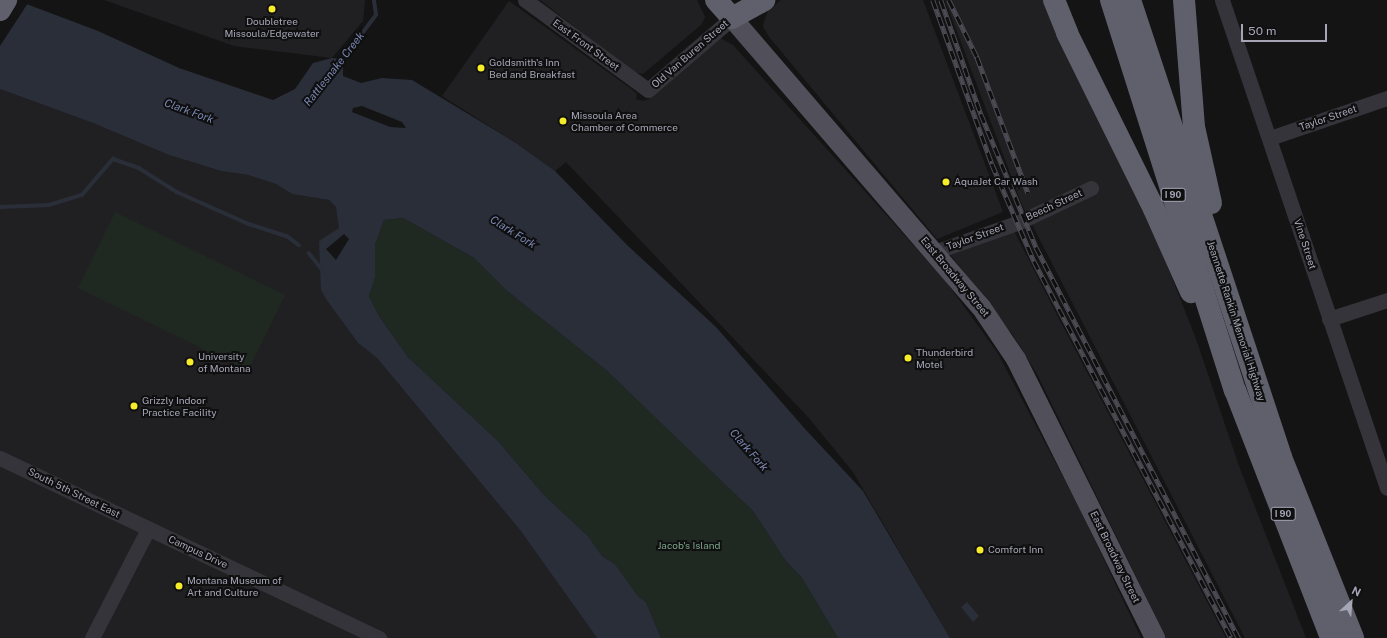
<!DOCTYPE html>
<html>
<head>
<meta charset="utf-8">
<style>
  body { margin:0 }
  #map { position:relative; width:1387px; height:638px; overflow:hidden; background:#141415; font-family:"Public Sans",sans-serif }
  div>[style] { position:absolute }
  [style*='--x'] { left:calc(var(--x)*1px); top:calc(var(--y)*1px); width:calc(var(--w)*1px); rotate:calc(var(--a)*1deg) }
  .built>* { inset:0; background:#202022 }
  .green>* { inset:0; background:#202822 }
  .water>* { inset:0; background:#292e39 }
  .pier>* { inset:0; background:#141415 }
  .stream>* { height:3.5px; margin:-1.75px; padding:0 1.75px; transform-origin:1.75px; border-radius:1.75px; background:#292e39 }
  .minor>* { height:15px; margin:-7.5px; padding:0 7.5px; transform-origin:7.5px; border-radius:7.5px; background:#35343a }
  .major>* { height:20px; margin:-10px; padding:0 10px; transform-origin:10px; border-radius:10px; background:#51505a }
  .highway>* { height:22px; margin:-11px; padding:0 11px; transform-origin:11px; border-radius:11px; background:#60606c }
  .rail>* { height:4.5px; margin-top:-2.25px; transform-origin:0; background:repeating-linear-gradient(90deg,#0f0f10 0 9px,#4c4b54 0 18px); box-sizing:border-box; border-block:1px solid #4c4b54 }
  .dots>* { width:11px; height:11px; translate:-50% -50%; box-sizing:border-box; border:2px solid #0f0f10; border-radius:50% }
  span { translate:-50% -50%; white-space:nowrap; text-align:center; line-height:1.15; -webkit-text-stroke:4px #0f0f10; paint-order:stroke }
  .shield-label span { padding:1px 3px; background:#0f0f10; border:1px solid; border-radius:3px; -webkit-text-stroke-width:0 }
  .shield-label { font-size:9px; color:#a5a5b6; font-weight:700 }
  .poi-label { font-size:10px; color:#a5a5b6 }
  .left { translate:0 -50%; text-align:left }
  .street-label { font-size:10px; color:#a5a5b6 }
  .park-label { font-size:10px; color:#7ba288 }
  .water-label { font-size:11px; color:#7a88b3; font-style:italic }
  .north { position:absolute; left:1331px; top:582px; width:40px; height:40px; -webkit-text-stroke:3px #0f0f10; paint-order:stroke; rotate:26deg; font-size:11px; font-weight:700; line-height:16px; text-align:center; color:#a5a5b6 }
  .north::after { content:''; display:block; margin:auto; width:14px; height:18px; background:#a5a5b6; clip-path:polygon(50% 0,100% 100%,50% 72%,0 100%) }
  .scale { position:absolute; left:1241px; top:24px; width:86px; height:18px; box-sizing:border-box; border:2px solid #a5a5b6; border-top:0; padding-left:5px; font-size:12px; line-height:14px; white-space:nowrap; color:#a5a5b6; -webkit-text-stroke:3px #0f0f10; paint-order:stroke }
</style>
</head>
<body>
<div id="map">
  <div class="built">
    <i style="clip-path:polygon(104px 0,365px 0,363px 21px,332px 58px,234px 46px)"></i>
    <i style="clip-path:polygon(540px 0,697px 0,705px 17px,702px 24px,643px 74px,633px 72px)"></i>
    <i style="clip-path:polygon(781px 0,923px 0,1003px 212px,937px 239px,770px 38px,763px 27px,764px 21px,768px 11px)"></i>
    <i style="clip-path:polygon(945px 0,1044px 0,1138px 191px,1196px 339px,1239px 466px,1306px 638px,1245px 638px,1022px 205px)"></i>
    <i style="clip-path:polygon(509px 1px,630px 88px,637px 94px,636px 99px,643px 101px,649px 99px,720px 38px,733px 45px,944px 279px,997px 352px,1079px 507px,1141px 638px,950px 638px,853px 472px,808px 417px,566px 162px,555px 171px,516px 143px,442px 96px)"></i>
    <i style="clip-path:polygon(0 89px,93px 123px,169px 155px,221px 171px,248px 175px,276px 184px,292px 194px,329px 200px,336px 207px,339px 220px,339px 228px,319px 242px,328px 302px,358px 343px,377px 358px,520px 530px,597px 638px,0 638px)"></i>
    <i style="clip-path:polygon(1013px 229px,1056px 313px,1226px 638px,1166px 638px,1037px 374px,1013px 335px,948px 252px)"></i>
  </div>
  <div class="green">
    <i style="clip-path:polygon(115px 212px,285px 295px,248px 371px,78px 288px)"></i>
    <i style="clip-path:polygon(403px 218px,474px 258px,507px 291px,606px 370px,710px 469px,753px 511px,785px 560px,802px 578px,838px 638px,661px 638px,646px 602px,638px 596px,615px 564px,602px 556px,588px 536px,544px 495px,498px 441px,408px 357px,379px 316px,369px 296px,375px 278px,375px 245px,384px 220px)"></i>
  </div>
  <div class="water">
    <i style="clip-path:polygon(evenodd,0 0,16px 0,98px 31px,179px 68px,273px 100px,295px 89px,313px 63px,332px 58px,343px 59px,343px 76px,361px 83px,382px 78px,412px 80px,516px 143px,555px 171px,627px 245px,716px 327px,806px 430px,863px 491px,950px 638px,838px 638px,802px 578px,785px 560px,753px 511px,606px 370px,507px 291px,474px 258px,403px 218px,384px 220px,375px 245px,375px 278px,369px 296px,379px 316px,408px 357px,498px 441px,544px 495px,588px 536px,602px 556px,615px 564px,638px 596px,646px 602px,661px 638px,597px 638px,520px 530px,377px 358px,358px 343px,328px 302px,321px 290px,319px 241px,339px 228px,336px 207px,329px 200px,292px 194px,276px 184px,248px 175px,221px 171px,169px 155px,93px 123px,0 89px,0 0,362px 106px,402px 122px,406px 128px,390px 127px,352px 112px,353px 108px,362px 106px,0 0,344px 234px,349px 239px,336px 260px,326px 249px,344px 234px)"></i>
    <i style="clip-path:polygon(967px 602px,979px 616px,973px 622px,961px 607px)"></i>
  </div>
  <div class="pier">
    <i style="clip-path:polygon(0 0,21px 0,28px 3px,0 46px)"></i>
  </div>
  <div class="stream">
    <i style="--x:340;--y:63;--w:60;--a:-53.1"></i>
    <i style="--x:376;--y:15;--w:15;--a:-98"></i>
    <i style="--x:0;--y:207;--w:49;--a:-2.3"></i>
    <i style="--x:49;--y:205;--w:34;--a:-17"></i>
    <i style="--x:82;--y:195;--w:48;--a:-49.3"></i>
    <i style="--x:113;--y:159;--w:28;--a:19"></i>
    <i style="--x:139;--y:168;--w:45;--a:32.3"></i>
    <i style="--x:177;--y:192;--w:79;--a:24"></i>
    <i style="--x:249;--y:224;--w:40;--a:18"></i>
    <i style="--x:287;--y:236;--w:15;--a:37"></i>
    <i style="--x:309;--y:253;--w:22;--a:51"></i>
  </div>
  <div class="minor">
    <i style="--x:525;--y:0;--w:152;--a:36.2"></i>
    <i style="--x:648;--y:90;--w:111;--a:-40.6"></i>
    <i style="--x:1222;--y:0;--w:515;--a:71.32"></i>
    <i style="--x:1270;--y:138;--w:124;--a:-18.9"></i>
    <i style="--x:934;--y:252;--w:88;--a:-19.3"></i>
    <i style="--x:1017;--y:223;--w:82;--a:-25.3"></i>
    <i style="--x:1329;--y:319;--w:61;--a:-18.1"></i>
    <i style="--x:0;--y:458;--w:420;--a:25.4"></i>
    <i style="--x:92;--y:638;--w:123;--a:-62.8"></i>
  </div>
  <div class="major">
    <i style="--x:732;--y:18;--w:381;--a:49.3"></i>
    <i style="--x:981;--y:307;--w:63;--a:56.1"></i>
    <i style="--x:1016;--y:359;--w:312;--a:63.5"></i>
  </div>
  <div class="highway">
    <i style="--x:716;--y:0;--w:24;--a:48"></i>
    <i style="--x:1054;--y:0;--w:35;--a:68"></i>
    <i style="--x:1067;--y:33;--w:196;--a:63.7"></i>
    <i style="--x:1154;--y:209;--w:91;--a:66"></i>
    <i style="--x:1111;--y:0;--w:409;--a:72.4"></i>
    <i style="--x:1235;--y:390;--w:266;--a:68.8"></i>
    <i style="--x:1130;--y:0;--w:481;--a:71.7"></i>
    <i style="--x:1281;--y:457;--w:195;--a:68.3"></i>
    <i style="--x:1184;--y:0;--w:127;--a:85.5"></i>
    <i style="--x:1194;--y:127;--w:78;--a:77.4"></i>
    <i style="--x:0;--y:10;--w:12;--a:-59"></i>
    <i style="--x:732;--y:18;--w:37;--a:-29"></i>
  </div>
  <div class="rail">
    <i style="--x:933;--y:0;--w:174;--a:70.2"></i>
    <i style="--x:992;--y:164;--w:106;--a:66.6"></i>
    <i style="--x:1034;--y:261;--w:425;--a:62.4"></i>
    <i style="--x:941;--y:0;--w:121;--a:70.7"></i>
    <i style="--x:981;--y:114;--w:144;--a:67.5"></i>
    <i style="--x:1036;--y:247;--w:441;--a:62.6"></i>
    <i style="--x:949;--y:0;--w:64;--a:63.8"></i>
    <i style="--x:977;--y:57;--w:145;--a:69.4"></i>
  </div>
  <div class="dots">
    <i style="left:272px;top:9px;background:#f7ec2a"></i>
    <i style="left:481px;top:68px;background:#f7ec2a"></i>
    <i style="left:563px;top:121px;background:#f7ec2a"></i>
    <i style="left:946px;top:182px;background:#f7ec2a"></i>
    <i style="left:908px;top:358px;background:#f7ec2a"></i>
    <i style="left:190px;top:362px;background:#f7ec2a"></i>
    <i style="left:134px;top:406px;background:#f7ec2a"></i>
    <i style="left:980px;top:550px;background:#f7ec2a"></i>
    <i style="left:179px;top:586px;background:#f7ec2a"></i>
  </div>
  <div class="shield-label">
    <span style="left:1173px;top:195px">I 90</span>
    <span style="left:1283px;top:514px">I 90</span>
  </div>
  <div class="poi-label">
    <span style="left:272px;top:27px">Doubletree<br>Missoula/Edgewater</span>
    <span class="left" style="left:489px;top:68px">Goldsmith's Inn<br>Bed and Breakfast</span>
    <span class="left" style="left:571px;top:121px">Missoula Area<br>Chamber of Commerce</span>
    <span class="left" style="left:954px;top:182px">AquaJet Car Wash</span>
    <span class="left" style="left:916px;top:358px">Thunderbird<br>Motel</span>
    <span class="left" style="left:198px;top:362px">University<br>of Montana</span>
    <span class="left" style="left:142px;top:406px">Grizzly Indoor<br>Practice Facility</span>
    <span class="left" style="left:988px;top:550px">Comfort Inn</span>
    <span class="left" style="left:187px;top:586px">Montana Museum of<br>Art and Culture</span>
  </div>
  <div class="street-label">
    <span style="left:586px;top:45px;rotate:36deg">East Front Street</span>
    <span style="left:690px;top:54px;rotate:-41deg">Old Van Buren Street</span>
    <span style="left:1328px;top:118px;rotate:-19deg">Taylor Street</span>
    <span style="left:1054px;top:205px;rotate:-25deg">Beech Street</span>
    <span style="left:975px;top:237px;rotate:-20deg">Taylor Street</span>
    <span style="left:1305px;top:244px;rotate:72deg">Vine Street</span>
    <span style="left:955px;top:277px;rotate:50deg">East Broadway Street</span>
    <span style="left:1236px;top:321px;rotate:72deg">Jeannette Rankin Memorial Highway</span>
    <span style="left:74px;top:493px;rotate:26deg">South 5th Street East</span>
    <span style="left:198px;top:552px;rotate:25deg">Campus Drive</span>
    <span style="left:1115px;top:557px;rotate:64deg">East Broadway Street</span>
  </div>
  <div class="park-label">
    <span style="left:689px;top:546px">Jacob's Island</span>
  </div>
  <div class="water-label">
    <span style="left:334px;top:69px;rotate:-52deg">Rattlesnake Creek</span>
    <span style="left:189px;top:111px;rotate:20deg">Clark Fork</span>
    <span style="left:513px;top:232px;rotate:32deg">Clark Fork</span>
    <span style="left:749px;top:450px;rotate:49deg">Clark Fork</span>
  </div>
  <div class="north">N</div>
  <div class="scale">50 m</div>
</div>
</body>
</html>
